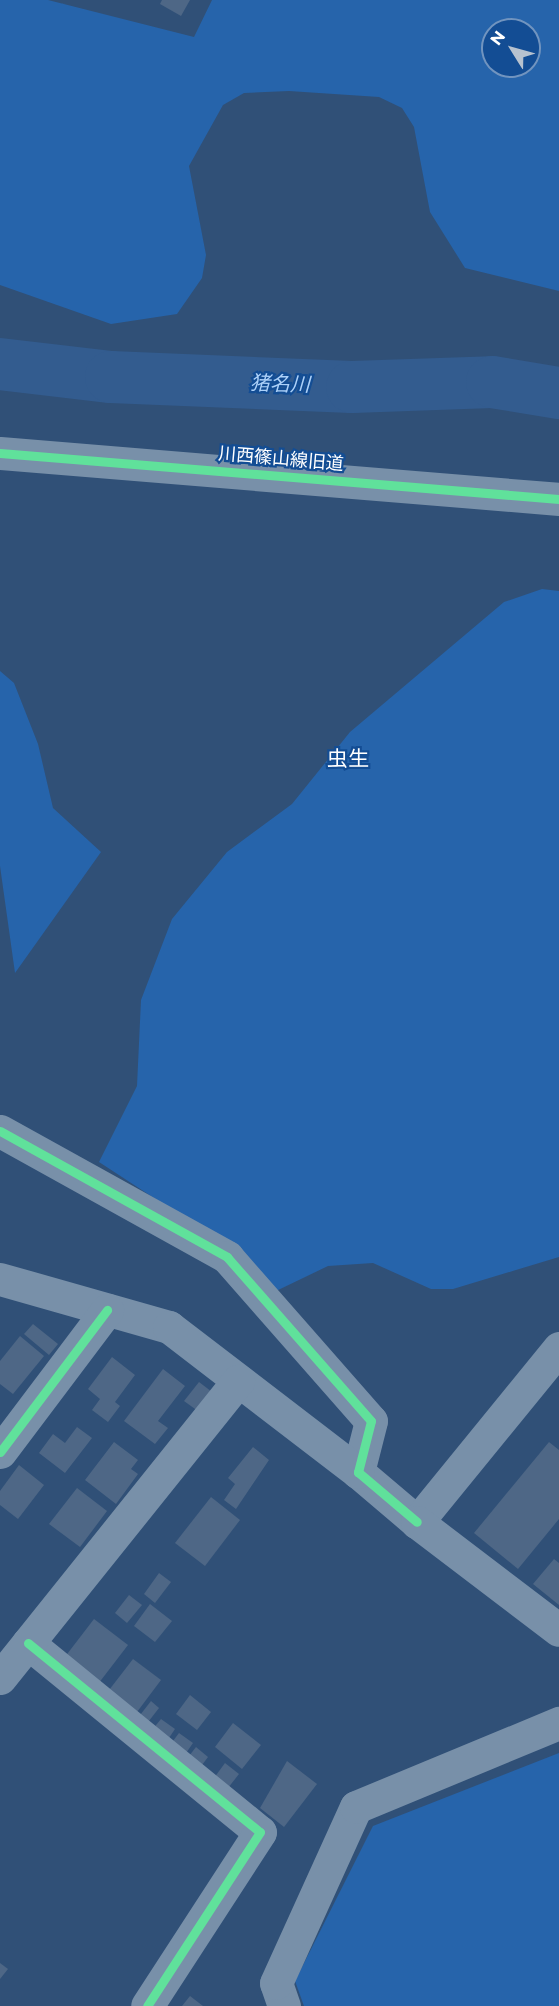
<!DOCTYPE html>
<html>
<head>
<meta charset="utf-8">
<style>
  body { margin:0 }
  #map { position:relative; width:559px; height:2006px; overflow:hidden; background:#305077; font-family:Montserrat,"Noto Sans JP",sans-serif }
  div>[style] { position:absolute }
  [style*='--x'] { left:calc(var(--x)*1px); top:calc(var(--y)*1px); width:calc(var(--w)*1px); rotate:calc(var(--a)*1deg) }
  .green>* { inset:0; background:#2664ab }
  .river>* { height:52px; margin:-26px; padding:0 26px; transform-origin:26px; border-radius:26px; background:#335c8f }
  .building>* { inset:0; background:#4e6786 }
  .minor>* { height:33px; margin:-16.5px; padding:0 16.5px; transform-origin:16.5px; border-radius:16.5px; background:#7890a9 }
  .cycleway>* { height:9px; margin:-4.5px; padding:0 4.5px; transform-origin:4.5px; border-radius:4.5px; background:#60e19b }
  span { translate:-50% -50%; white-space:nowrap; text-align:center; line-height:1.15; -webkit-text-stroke:4.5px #134d94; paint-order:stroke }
  .street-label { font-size:18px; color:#fff }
  .water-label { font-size:20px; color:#add1f9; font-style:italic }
  .quarter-label { font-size:21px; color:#fff }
  .north { position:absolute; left:481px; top:18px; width:60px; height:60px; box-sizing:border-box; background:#134d94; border:2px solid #7194bf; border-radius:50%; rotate:307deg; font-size:16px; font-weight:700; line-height:24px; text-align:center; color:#fff }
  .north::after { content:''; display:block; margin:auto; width:21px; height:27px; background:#b7c2cf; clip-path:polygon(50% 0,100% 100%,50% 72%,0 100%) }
</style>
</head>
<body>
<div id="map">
  <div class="green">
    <i style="clip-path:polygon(evenodd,0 0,48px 0,194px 37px,212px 0,559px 0,559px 291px,465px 268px,430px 212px,414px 127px,402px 108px,379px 97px,289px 91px,244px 93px,223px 105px,189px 166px,206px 255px,202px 278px,177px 314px,111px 324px,0 285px,0 0,493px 30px,529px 30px,529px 66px,493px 66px,493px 30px)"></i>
    <i style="clip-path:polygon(542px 589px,559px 591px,559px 1257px,453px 1289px,431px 1289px,373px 1263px,328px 1266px,274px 1292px,229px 1247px,99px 1162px,137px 1086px,141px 1000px,172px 919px,227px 852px,292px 804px,350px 732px,504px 602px)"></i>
    <i style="clip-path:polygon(0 671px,14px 683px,38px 744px,53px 808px,101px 852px,15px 973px,0 866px)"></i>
    <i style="clip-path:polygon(559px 1753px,559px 2006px,304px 2006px,295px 1981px,373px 1826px)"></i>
  </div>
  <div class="river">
    <i style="--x:0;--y:364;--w:112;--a:6.7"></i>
    <i style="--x:111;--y:377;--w:241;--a:2.4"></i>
    <i style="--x:352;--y:387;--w:140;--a:-2"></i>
    <i style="--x:492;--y:382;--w:68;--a:9.3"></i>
  </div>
  <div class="building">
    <i style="clip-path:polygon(162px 0,190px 0,181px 16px,160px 4px)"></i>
    <i style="clip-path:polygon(33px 1324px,58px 1344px,49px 1355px,24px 1334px)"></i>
    <i style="clip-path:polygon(20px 1336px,44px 1356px,13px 1394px,0 1384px,0 1361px)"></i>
    <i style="clip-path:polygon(112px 1357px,135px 1375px,115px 1402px,120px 1406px,108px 1422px,92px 1410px,100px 1399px,88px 1389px)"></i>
    <i style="clip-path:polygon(163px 1369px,185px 1386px,158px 1421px,168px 1428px,155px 1444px,124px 1421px)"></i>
    <i style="clip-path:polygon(199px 1382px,216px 1395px,202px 1414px,184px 1401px)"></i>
    <i style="clip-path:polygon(77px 1427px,92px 1438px,65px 1473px,39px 1453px,53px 1434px,65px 1443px)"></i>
    <i style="clip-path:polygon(114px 1442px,138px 1460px,131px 1469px,138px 1474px,116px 1504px,85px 1480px)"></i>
    <i style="clip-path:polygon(549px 1442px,559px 1450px,559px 1519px,518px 1569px,474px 1533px)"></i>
    <i style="clip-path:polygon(253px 1447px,269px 1460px,236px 1509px,224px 1500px,235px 1484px,228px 1478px)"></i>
    <i style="clip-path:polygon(19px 1465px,44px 1485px,18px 1519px,0 1505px,0 1491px)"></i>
    <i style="clip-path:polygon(77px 1488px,107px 1511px,80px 1547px,49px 1524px)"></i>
    <i style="clip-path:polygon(211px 1497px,240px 1520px,205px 1566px,175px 1543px)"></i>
    <i style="clip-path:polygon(554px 1559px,559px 1563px,559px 1605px,533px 1584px)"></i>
    <i style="clip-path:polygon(159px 1573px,171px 1582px,155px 1603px,144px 1594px)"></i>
    <i style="clip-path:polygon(129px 1595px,142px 1605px,127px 1623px,115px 1613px)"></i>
    <i style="clip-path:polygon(150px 1604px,172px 1621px,155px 1642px,134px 1626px)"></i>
    <i style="clip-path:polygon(94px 1619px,128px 1645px,95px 1688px,61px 1662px)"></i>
    <i style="clip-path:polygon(133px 1659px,161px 1680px,134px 1716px,106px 1694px)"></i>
    <i style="clip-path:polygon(190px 1695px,211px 1712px,197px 1730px,176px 1714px)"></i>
    <i style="clip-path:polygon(151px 1701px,159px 1708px,145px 1726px,137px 1719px)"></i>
    <i style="clip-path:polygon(161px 1719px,175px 1729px,167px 1741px,152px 1730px)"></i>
    <i style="clip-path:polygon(233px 1723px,261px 1745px,242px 1769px,215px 1747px)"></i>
    <i style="clip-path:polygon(179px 1733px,193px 1743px,184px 1756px,170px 1745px)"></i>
    <i style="clip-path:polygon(196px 1747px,208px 1757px,199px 1769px,186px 1760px)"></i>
    <i style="clip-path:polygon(287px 1761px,317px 1784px,284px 1827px,260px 1808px)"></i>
    <i style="clip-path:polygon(225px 1763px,239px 1774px,228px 1788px,214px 1778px)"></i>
    <i style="clip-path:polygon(0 1963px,8px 1969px,0 1979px)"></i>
    <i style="clip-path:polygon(190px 1996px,203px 2006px,182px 2006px)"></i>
  </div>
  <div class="minor">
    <i style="--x:0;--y:453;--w:561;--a:4.7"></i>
    <i style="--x:0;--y:1131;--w:260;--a:29"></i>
    <i style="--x:227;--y:1257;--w:218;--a:48.7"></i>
    <i style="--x:371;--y:1421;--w:53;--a:104.3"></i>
    <i style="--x:358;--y:1472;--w:77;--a:40.3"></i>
    <i style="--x:0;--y:1279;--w:176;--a:15.9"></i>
    <i style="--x:169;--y:1327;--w:238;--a:37.5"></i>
    <i style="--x:559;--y:1348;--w:225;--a:129.2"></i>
    <i style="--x:417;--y:1522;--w:178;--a:37.3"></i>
    <i style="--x:0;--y:1452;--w:178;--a:-53"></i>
    <i style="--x:28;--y:1643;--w:299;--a:39.2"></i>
    <i style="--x:260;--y:1832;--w:207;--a:123"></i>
    <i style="--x:0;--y:1678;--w:381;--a:-51.3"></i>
    <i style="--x:284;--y:2006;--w:24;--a:-109"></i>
    <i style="--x:276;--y:1983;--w:193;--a:-65.6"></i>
    <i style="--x:356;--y:1807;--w:220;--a:-22.5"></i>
  </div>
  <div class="cycleway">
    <i style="--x:0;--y:453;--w:561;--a:4.7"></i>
    <i style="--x:0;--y:1131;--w:260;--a:29"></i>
    <i style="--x:227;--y:1257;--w:218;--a:48.7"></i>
    <i style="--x:371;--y:1421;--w:53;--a:104.3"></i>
    <i style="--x:358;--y:1472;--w:77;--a:40.3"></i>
    <i style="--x:0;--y:1452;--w:178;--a:-53"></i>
    <i style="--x:28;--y:1643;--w:299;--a:39.2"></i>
    <i style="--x:260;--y:1832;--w:207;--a:123"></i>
  </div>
  <div class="street-label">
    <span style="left:281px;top:459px;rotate:5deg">川西篠山線旧道</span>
  </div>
  <div class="water-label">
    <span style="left:280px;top:384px;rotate:2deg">猪名川</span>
  </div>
  <div class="quarter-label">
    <span style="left:348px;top:759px">虫生</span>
  </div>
  <div class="north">N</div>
</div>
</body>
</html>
